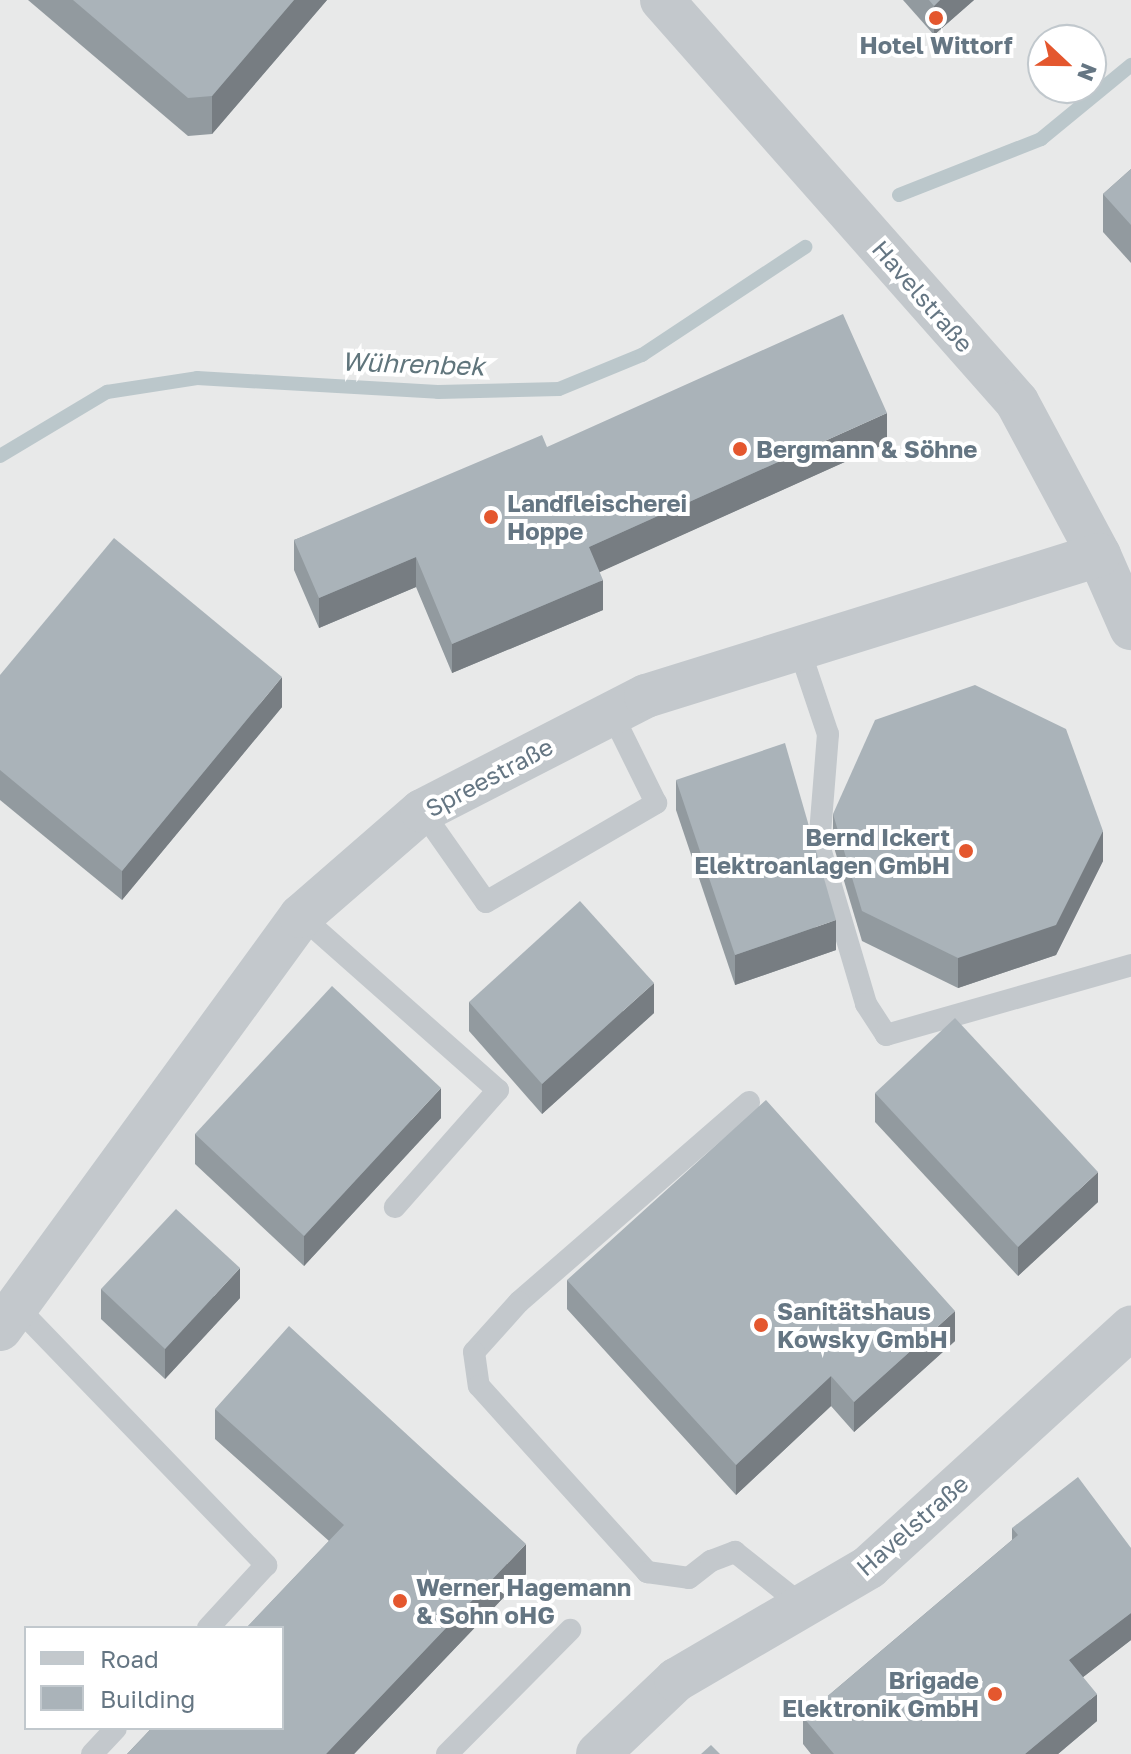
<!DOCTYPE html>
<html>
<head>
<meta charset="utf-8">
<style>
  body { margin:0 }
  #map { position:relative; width:1131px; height:1754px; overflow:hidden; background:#fafaf8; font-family:"Golos Text",sans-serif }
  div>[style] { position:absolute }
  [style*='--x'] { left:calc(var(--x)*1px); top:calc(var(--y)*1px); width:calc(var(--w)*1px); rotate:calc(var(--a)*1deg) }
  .built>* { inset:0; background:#e8e9e9 }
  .stream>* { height:14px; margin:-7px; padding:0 7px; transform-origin:7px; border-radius:7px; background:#bbc7cb }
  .lane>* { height:22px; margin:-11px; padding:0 11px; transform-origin:11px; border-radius:11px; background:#c3c8cc }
  .street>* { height:44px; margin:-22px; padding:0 22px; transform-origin:22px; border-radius:22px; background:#c3c8cc }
  .wall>* { inset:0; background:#929a9f }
  .shaded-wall>* { inset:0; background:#777d82 }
  .building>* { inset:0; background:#aab3b9 }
  .dots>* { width:22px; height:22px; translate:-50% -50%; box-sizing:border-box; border:4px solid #fff; border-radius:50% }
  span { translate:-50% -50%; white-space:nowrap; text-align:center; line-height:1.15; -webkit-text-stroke:8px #fff; paint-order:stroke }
  .poi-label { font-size:24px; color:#657683; font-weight:700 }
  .left { translate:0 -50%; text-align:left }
  .right { translate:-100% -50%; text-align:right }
  .street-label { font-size:24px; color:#657683 }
  .water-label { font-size:26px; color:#60757c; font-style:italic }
  .legend { position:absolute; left:24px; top:1626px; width:260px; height:104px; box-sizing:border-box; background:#fff; border:2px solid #c1c8cd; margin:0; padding:10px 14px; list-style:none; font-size:24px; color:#657683 }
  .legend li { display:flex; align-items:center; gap:16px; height:40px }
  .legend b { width:40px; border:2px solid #c1c8cd }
  .north { position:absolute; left:1027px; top:24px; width:80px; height:80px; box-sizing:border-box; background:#fff; border:2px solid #c1c8cd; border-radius:50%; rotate:112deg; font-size:22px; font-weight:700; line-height:32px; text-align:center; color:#657683 }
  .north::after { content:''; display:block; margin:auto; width:28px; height:36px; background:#e4572e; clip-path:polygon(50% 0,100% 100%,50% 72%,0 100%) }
</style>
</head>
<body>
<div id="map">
  <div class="built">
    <i style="clip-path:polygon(evenodd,0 0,1131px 0,1131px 1754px,0 1754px,0 0,1043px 40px,1091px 40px,1091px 88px,1043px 88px,1043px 40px,0 0,26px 1628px,282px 1628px,282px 1728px,26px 1728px,26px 1628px)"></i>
  </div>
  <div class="stream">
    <i style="--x:899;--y:195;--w:153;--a:-21.5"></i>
    <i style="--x:1041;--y:139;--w:117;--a:-39.4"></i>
    <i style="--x:0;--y:456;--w:125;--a:-30.9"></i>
    <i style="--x:107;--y:392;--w:91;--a:-8.8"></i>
    <i style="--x:197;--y:378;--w:241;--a:3.3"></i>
    <i style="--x:438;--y:392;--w:121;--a:-1.4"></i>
    <i style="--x:559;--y:389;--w:90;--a:-22.3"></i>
    <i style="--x:642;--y:355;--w:196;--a:-33.5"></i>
  </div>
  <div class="lane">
    <i style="--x:799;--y:648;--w:91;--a:71.4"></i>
    <i style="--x:828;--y:734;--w:111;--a:94.6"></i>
    <i style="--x:819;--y:845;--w:166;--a:73.5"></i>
    <i style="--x:866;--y:1004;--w:37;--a:57"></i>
    <i style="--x:886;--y:1035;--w:255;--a:-15.9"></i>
    <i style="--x:422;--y:811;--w:111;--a:54.9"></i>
    <i style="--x:486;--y:902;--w:197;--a:-30.2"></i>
    <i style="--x:656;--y:803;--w:99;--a:-116.3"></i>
    <i style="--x:301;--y:916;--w:263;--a:41.5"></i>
    <i style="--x:498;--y:1090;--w:156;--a:131.4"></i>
    <i style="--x:749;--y:1102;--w:305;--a:139"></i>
    <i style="--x:519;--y:1302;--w:67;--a:132"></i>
    <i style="--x:474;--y:1352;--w:34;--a:82"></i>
    <i style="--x:479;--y:1386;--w:251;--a:47.9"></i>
    <i style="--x:647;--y:1572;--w:42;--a:8.1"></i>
    <i style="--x:689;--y:1578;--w:28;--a:-38"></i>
    <i style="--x:711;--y:1561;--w:26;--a:-21"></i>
    <i style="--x:735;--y:1552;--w:87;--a:38.5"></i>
    <i style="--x:17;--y:1307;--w:359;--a:46"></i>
    <i style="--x:266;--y:1565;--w:86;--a:132.6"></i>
    <i style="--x:92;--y:1754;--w:35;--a:-47"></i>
    <i style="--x:447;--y:1754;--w:175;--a:-45.2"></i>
  </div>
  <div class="street">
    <i style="--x:662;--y:0;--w:536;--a:48.55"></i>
    <i style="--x:1017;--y:402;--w:174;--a:61.8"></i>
    <i style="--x:1099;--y:555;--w:80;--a:66.3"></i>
    <i style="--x:0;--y:1329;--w:511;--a:-53.91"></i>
    <i style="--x:301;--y:916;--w:160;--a:-41"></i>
    <i style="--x:422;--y:811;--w:252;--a:-27.2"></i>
    <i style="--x:646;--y:696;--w:474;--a:-17.3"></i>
    <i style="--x:598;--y:1754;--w:108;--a:-43.5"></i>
    <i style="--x:676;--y:1680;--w:224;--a:-30.3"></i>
    <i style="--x:869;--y:1567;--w:355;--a:-42.4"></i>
  </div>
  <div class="wall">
    <i style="clip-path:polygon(28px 0,327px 0,212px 134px,188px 136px)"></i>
    <i style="clip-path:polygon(903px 0,974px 0,934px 35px)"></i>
    <i style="clip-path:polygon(1131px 169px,1131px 263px,1103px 232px,1103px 194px)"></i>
    <i style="clip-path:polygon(887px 443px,599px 572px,603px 610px,452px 673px,416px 587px,319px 628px,294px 570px,294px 540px,547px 447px)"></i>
    <i style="clip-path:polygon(0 675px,282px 707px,122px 900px,0 800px)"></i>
    <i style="clip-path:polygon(676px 780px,836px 950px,735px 985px,676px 810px)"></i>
    <i style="clip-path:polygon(833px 814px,1103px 861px,1056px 955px,958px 988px,862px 941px,833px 844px)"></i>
    <i style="clip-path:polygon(469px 1002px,654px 1013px,542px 1114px,469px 1031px)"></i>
    <i style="clip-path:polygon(875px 1093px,1098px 1202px,1018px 1276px,875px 1122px)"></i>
    <i style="clip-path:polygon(441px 1118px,304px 1266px,195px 1164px,195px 1134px)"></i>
    <i style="clip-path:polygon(567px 1280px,955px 1341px,854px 1432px,831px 1406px,736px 1495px,567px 1309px)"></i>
    <i style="clip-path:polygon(101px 1289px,240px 1298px,165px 1379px,101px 1319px)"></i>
    <i style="clip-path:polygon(215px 1409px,526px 1574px,354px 1754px,127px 1754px,329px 1541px,215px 1439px)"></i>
    <i style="clip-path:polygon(1012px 1528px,1131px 1548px,1131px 1640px,1083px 1677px,1097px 1721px,1058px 1754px,811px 1754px,803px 1744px,803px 1717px,1012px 1540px)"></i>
  </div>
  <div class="shaded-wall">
    <i style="clip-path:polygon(294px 0,327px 0,212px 134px,212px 96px)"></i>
    <i style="clip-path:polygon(940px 0,974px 0,934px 35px,934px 6px)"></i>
    <i style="clip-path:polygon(887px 413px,887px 443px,589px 577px,589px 547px)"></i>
    <i style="clip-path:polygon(416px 557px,416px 587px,319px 628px,319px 598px)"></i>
    <i style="clip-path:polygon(603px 580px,603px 610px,452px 673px,452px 644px)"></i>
    <i style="clip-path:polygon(282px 677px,282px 707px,122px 900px,122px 871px)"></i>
    <i style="clip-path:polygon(1103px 831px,1103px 861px,1056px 955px,958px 988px,958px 958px)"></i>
    <i style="clip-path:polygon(836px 920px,836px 950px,735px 985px,735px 955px)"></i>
    <i style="clip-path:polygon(654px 983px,654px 1013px,542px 1114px,542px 1084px)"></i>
    <i style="clip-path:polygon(441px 1088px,441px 1118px,304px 1266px,304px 1236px)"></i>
    <i style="clip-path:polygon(1098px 1172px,1098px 1202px,1018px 1276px,1018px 1247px)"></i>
    <i style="clip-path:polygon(240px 1268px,240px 1298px,165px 1379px,165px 1349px)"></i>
    <i style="clip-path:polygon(955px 1311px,955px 1341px,854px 1432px,854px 1402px)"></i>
    <i style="clip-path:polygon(831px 1376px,831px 1406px,736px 1495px,736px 1465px)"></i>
    <i style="clip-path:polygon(526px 1544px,526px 1574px,354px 1754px,326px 1754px)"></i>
    <i style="clip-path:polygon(1131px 1613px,1131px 1640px,1069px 1688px,1069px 1660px)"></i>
    <i style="clip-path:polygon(1097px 1694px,1097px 1721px,1058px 1754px,1025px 1754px)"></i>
  </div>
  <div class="building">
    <i style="clip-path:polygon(73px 0,294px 0,212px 96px,188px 98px)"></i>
    <i style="clip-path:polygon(929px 0,940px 0,934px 6px)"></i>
    <i style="clip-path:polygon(1131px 169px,1131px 225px,1103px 194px)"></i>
    <i style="clip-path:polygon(843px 314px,887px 413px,589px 547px,603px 580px,452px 644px,416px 557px,319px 598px,294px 540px,542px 435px,547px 447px)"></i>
    <i style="clip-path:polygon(114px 538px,282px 677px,122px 871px,0 770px,0 675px)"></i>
    <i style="clip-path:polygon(975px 685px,1066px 729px,1103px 831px,1056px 925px,958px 958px,862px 911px,833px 814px,875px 720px)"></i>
    <i style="clip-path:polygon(785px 743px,836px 920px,735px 955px,676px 780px)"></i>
    <i style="clip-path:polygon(580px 901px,654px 983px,542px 1084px,469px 1002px)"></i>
    <i style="clip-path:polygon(332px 986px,441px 1088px,304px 1236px,195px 1134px)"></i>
    <i style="clip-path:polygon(955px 1018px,1098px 1172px,1018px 1247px,875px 1093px)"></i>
    <i style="clip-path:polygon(766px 1100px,955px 1311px,854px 1402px,831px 1376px,736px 1465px,567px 1280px)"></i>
    <i style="clip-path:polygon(176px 1209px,240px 1268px,165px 1349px,101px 1289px)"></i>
    <i style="clip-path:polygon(289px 1326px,526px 1544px,326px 1754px,127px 1754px,152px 1728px,282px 1728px,282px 1628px,246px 1628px,344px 1525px,215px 1409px)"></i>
    <i style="clip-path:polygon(1078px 1477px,1131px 1548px,1131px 1613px,1069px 1660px,1097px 1694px,1025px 1754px,834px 1754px,803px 1717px,1018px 1535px,1012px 1528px)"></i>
    <i style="clip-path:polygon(711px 1745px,720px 1754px,701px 1754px)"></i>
  </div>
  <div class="dots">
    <i style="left:936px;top:18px;background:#e4572e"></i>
    <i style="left:740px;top:449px;background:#e4572e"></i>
    <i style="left:491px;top:517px;background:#e4572e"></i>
    <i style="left:966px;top:851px;background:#e4572e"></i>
    <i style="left:761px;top:1325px;background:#e4572e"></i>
    <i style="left:400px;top:1601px;background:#e4572e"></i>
    <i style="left:995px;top:1694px;background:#e4572e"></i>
  </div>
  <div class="poi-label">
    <span style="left:936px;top:45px">Hotel Wittorf</span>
    <span class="left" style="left:756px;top:449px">Bergmann &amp; Söhne</span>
    <span class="left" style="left:507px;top:517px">Landfleischerei<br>Hoppe</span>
    <span class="right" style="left:950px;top:851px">Bernd Ickert<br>Elektroanlagen GmbH</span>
    <span class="left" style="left:777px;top:1325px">Sanitätshaus<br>Kowsky GmbH</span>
    <span class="left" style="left:416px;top:1601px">Werner Hagemann<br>&amp; Sohn oHG</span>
    <span class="right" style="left:979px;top:1694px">Brigade<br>Elektronik GmbH</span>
  </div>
  <div class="street-label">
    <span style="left:923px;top:296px;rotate:49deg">Havelstraße</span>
    <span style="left:489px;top:777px;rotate:-28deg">Spreestraße</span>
    <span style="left:912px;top:1525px;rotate:-41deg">Havelstraße</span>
  </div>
  <div class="water-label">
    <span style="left:413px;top:364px;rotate:2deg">Wührenbek</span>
  </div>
  <ul class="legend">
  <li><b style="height:10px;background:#c3c8cc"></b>Road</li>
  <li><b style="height:22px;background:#aab3b9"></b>Building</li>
  </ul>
  <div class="north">N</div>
</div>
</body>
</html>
